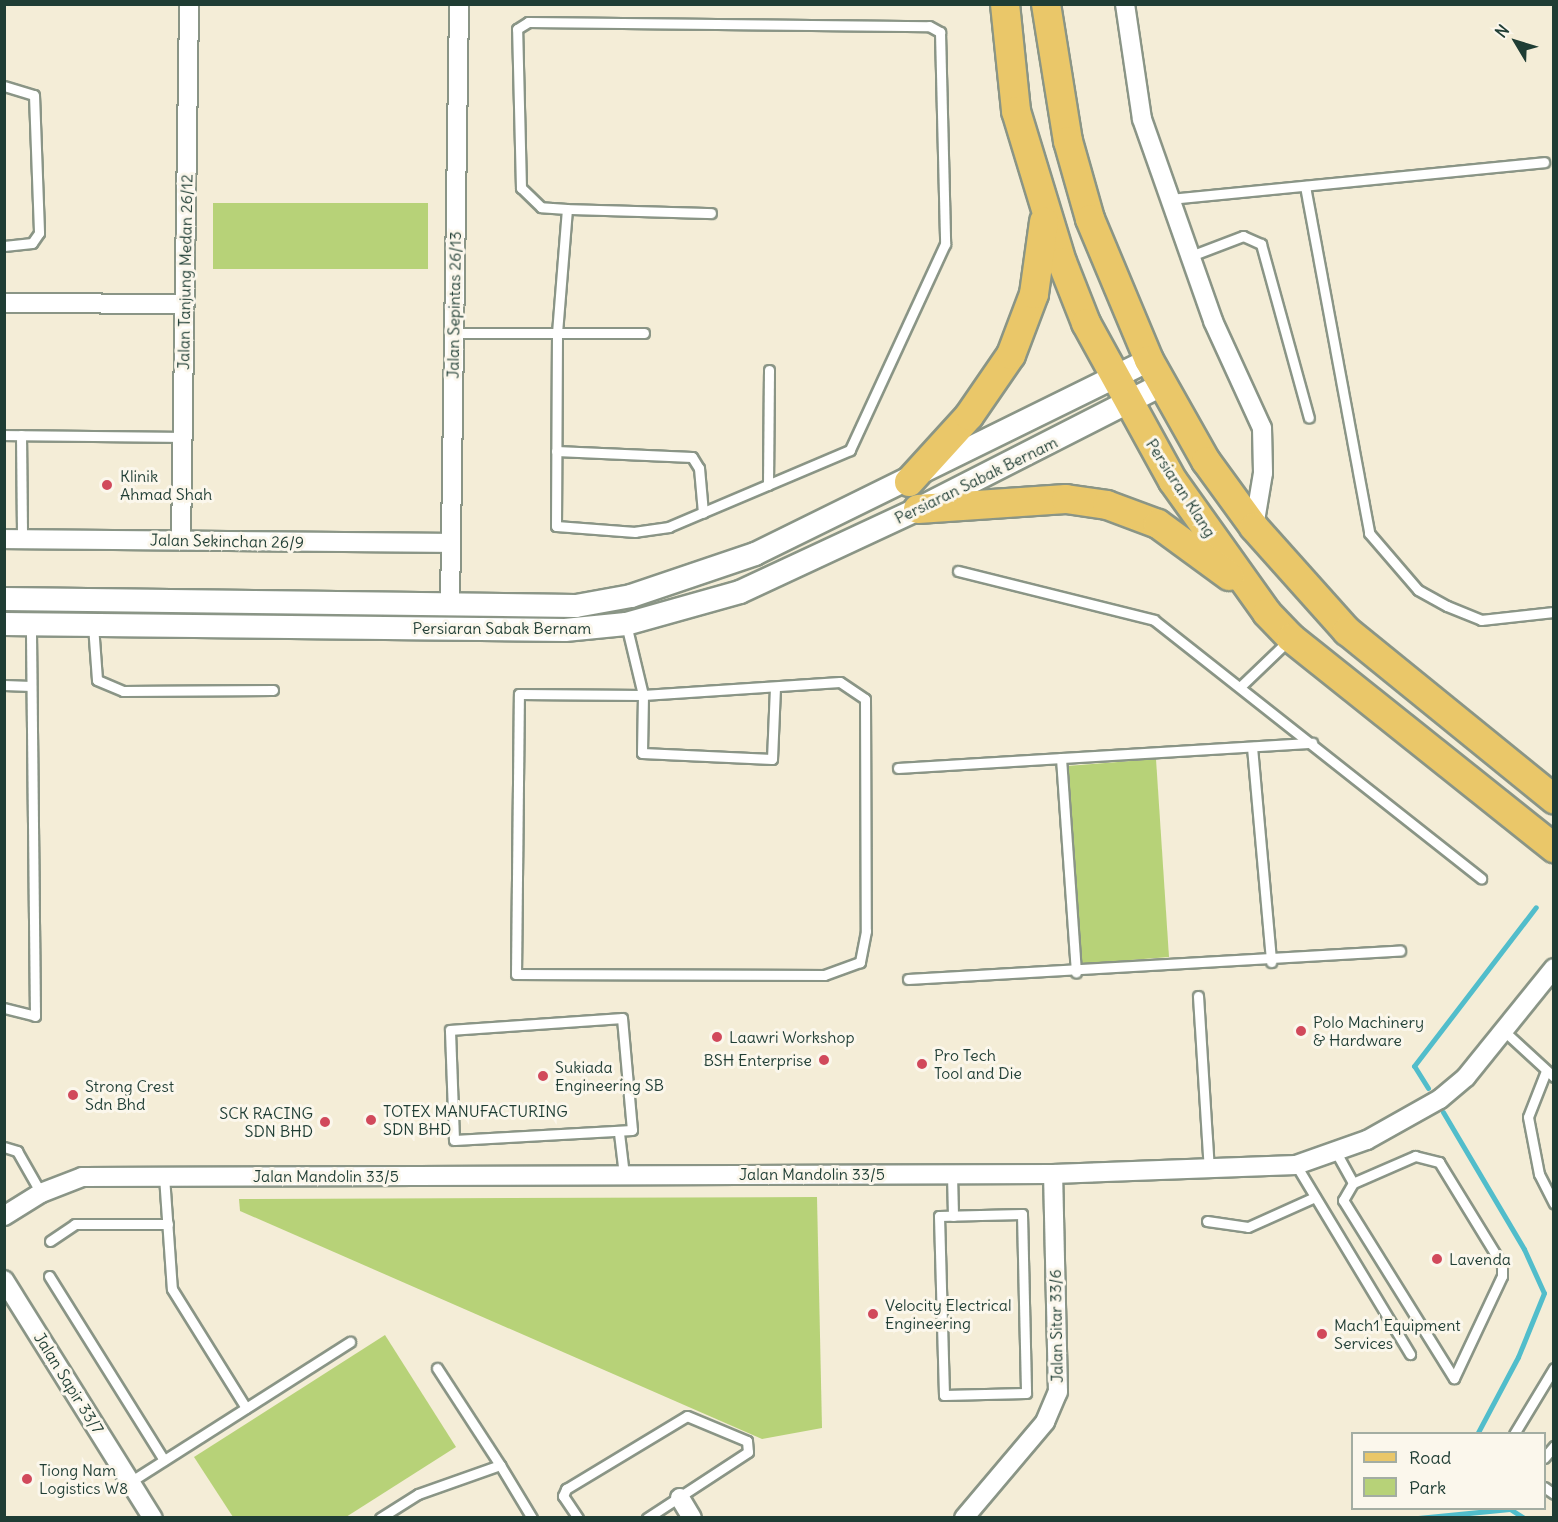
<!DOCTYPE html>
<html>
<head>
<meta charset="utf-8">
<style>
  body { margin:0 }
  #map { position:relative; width:1558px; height:1522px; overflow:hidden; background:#f4edd7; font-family:Delius,sans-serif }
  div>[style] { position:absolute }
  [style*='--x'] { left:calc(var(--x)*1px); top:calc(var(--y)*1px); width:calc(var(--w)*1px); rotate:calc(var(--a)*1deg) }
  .green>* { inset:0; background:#b7d278 }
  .stream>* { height:5px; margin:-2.5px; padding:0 2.5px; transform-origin:2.5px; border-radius:2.5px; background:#51bdcb }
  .roads { filter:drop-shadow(2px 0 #8a9586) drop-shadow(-2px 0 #8a9586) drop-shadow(0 2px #8a9586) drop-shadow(0 -2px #8a9586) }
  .service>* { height:9px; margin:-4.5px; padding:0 4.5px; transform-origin:4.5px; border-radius:4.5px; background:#fff }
  .minor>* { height:18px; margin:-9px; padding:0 9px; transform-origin:9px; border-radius:9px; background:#fff }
  .tertiary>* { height:22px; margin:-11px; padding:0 11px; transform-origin:11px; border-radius:11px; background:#fff }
  .primary>* { height:28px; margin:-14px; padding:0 14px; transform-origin:14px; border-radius:14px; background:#eac769 }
  .dots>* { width:16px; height:16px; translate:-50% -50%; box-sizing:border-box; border:3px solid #fbf7ec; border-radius:50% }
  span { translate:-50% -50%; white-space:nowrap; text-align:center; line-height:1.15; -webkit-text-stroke:6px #fbf7ec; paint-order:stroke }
  .street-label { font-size:16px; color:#1f3d34 }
  .poi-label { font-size:16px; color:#1f3d34 }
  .left { translate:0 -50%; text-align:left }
  .right { translate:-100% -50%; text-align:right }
  .frame { position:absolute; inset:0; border:6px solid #1f3d34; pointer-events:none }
  .legend { position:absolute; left:1351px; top:1432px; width:195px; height:78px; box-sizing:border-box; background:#fbf7ec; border:2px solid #a3ada2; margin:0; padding:8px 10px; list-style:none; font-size:18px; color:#1f3d34 }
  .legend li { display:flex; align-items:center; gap:12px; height:30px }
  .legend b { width:30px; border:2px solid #a3ada2 }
  .north { position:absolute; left:1486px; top:12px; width:60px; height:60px; -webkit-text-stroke:4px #fbf7ec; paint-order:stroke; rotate:308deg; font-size:16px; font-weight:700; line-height:24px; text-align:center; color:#1f3d34 }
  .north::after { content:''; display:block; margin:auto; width:21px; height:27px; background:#1f3d34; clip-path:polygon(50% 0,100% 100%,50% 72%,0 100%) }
</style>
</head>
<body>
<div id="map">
  <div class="green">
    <i style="clip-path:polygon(213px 203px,428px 203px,428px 269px,213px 269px)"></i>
    <i style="clip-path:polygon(1156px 759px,1169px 957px,1080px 964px,1067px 766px)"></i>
    <i style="clip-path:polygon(817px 1197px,822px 1428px,762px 1439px,240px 1211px,239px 1199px)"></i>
    <i style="clip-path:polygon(385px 1335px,456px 1447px,346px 1517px,233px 1517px,194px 1457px)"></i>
  </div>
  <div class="stream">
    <i style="--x:1428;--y:1088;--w:26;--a:-122"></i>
    <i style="--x:1414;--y:1066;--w:200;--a:-52.5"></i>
    <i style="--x:1443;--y:1112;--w:159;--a:59.4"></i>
    <i style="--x:1524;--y:1249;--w:48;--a:65.6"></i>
    <i style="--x:1544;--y:1293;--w:69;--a:112.1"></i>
    <i style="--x:1518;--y:1357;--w:87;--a:118"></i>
    <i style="--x:1418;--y:1518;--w:92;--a:-5.6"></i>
    <i style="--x:1510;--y:1509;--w:17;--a:33"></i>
  </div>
  <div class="roads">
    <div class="service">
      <i style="--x:528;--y:22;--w:401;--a:0.6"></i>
      <i style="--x:929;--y:26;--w:13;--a:29"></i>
      <i style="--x:940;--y:32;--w:212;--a:88.6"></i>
      <i style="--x:945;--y:244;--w:227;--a:114.8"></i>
      <i style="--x:850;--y:450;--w:197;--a:157"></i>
      <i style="--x:669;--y:527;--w:34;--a:172"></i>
      <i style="--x:635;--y:532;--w:79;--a:-175.7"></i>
      <i style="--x:556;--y:526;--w:193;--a:-89.7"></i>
      <i style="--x:557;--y:333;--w:124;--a:-85.4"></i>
      <i style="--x:567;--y:209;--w:26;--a:-176"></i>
      <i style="--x:541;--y:207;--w:28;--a:-136"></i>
      <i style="--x:521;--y:188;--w:159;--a:-91.4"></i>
      <i style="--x:517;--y:29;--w:13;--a:-32"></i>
      <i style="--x:4;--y:86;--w:31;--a:17"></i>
      <i style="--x:34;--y:95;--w:138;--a:87.9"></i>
      <i style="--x:39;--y:233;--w:12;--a:125"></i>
      <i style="--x:32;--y:243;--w:28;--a:174"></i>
      <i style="--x:1305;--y:186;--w:353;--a:79.5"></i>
      <i style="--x:1369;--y:533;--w:75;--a:49.3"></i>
      <i style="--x:1418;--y:590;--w:33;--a:29"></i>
      <i style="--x:1447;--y:606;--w:37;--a:22"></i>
      <i style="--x:1481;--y:620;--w:73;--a:-6.3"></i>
      <i style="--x:1169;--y:199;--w:377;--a:-5.6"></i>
      <i style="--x:567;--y:209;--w:144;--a:1.6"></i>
      <i style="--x:1188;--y:257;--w:59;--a:-20.9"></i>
      <i style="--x:1243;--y:236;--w:20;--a:24"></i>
      <i style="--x:1261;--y:244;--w:180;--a:74.6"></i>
      <i style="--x:454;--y:333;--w:190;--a:0"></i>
      <i style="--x:4;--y:435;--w:178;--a:0.6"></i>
      <i style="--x:21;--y:435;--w:104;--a:89.4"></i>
      <i style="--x:556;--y:451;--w:136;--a:2.5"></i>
      <i style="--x:692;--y:457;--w:13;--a:58"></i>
      <i style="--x:699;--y:468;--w:45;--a:84.9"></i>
      <i style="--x:768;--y:485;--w:115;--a:-89.5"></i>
      <i style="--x:958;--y:571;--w:202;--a:14"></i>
      <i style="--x:1154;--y:620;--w:417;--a:38.3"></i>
      <i style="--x:626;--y:624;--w:73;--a:76.5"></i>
      <i style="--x:643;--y:695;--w:58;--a:91"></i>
      <i style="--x:642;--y:753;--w:130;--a:2.6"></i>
      <i style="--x:772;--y:759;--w:72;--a:-87.6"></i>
      <i style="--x:93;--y:625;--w:55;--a:85.8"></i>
      <i style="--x:97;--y:680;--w:28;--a:23"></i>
      <i style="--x:123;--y:691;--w:150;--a:-0.4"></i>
      <i style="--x:840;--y:682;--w:30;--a:34"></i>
      <i style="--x:865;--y:699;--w:232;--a:89.8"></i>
      <i style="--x:866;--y:931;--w:32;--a:101"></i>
      <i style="--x:860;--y:962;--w:38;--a:160"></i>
      <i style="--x:824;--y:975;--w:308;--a:-179.8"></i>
      <i style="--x:516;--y:974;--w:280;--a:-89.4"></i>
      <i style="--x:519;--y:694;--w:124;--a:0.5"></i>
      <i style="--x:643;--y:695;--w:197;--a:-3.8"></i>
      <i style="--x:4;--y:685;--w:27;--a:2"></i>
      <i style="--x:1242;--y:685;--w:65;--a:-43.8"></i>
      <i style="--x:1252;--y:747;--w:216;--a:84.9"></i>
      <i style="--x:1061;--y:758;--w:215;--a:86"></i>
      <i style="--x:898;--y:768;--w:415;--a:-3.5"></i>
      <i style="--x:908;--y:979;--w:493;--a:-3.3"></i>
      <i style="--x:1198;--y:996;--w:175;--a:86.4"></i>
      <i style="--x:4;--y:1008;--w:32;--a:14"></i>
      <i style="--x:35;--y:1016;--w:391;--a:-90.6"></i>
      <i style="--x:622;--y:1018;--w:112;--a:84.9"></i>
      <i style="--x:632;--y:1130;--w:178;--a:176.8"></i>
      <i style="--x:454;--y:1140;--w:110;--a:-92.1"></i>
      <i style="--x:450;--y:1030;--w:172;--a:-4"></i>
      <i style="--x:1504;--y:1031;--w:68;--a:42.6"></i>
      <i style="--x:1546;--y:1071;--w:49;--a:111.4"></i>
      <i style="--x:1528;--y:1117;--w:58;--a:79.1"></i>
      <i style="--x:1539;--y:1174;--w:33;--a:63"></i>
      <i style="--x:619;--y:1133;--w:42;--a:83.2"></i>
      <i style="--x:4;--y:1147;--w:14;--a:17"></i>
      <i style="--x:17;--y:1151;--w:48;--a:60.3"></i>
      <i style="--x:1337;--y:1154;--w:33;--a:61"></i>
      <i style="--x:1353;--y:1183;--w:68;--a:-23.5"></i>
      <i style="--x:1415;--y:1156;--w:25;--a:14"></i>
      <i style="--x:1439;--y:1162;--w:121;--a:58.5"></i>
      <i style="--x:1502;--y:1265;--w:11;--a:90"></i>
      <i style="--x:1502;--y:1276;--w:113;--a:115.2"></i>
      <i style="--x:1296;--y:1165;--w:221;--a:58.9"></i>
      <i style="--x:952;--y:1174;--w:42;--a:88.6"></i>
      <i style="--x:164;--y:1176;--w:113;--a:86"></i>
      <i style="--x:172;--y:1289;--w:140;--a:58.1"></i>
      <i style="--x:1353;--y:1183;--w:20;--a:120"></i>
      <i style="--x:1343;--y:1200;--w:210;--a:58.1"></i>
      <i style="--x:1022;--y:1214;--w:179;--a:88.7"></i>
      <i style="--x:1026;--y:1393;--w:82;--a:178.6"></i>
      <i style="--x:944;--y:1395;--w:179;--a:-91.6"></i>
      <i style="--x:939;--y:1216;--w:83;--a:-1.4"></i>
      <i style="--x:1207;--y:1221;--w:41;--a:8.3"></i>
      <i style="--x:1248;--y:1227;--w:73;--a:-24.1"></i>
      <i style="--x:50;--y:1241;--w:30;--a:-34"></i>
      <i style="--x:75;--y:1224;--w:93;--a:0"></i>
      <i style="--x:49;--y:1276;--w:217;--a:58"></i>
      <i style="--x:437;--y:1368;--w:116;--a:57"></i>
      <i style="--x:1514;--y:1434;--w:77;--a:-58.8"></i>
      <i style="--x:1544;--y:1458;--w:16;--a:-50"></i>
      <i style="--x:130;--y:1482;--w:261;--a:-32.5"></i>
      <i style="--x:1544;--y:1487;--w:12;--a:35"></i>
      <i style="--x:380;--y:1518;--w:45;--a:-32.3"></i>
      <i style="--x:418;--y:1494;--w:87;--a:-19.5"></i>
      <i style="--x:500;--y:1465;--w:62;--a:58.9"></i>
      <i style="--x:578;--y:1518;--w:27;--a:-124"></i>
      <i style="--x:563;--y:1496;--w:8;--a:-67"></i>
      <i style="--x:566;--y:1489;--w:141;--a:-31.1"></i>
      <i style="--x:687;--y:1416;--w:65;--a:22.6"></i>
      <i style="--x:747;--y:1441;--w:11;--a:85"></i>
      <i style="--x:748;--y:1452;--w:121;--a:146.8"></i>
    </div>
    <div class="minor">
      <i style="--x:1125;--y:4;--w:116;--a:81.6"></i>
      <i style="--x:1142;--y:119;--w:214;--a:70.6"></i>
      <i style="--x:1213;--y:321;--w:118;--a:65.4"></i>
      <i style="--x:1262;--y:428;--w:45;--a:88.7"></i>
      <i style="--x:1263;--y:473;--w:55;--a:99.5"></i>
      <i style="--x:4;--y:303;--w:180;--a:0.3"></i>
      <i style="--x:4;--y:539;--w:446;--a:0.5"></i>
      <i style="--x:181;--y:540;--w:536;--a:-89.14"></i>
      <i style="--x:450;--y:605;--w:601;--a:-89.14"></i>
      <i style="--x:4;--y:1216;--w:44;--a:-31.9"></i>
      <i style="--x:41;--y:1193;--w:44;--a:-21.3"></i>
      <i style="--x:82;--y:1177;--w:971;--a:-0.18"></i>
      <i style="--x:1053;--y:1174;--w:243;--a:-2.1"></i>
      <i style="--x:1296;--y:1165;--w:75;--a:-19.4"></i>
      <i style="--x:1367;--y:1140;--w:84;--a:-29.3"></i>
      <i style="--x:1440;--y:1099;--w:34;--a:-40"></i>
      <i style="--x:1466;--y:1077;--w:140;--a:-51.1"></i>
      <i style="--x:4;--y:1280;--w:281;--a:58"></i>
      <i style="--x:680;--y:1498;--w:23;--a:59"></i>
      <i style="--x:964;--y:1518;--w:126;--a:-49.8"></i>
      <i style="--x:1045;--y:1422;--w:33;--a:-67"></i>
      <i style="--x:1058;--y:1392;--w:218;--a:-91.3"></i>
    </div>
    <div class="tertiary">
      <i style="--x:4;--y:599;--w:572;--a:0.7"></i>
      <i style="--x:576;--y:606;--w:56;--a:-10.3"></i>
      <i style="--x:631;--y:596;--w:131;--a:-18.7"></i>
      <i style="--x:755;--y:554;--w:439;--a:-26.2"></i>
      <i style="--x:4;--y:624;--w:561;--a:0.61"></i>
      <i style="--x:565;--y:630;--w:61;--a:-5.6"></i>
      <i style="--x:626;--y:624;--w:118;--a:-15.7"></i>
      <i style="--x:740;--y:592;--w:196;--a:-25"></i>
      <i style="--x:918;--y:509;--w:275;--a:-27"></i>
    </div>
    <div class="primary">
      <i style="--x:1005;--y:4;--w:108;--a:84.1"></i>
      <i style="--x:1016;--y:111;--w:158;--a:73.1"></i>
      <i style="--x:1062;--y:262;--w:66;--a:68.5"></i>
      <i style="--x:1086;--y:323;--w:180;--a:61.2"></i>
      <i style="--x:1173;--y:481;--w:162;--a:54.5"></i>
      <i style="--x:1267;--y:613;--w:35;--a:46"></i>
      <i style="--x:1291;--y:638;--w:337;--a:38.6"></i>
      <i style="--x:1046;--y:4;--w:139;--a:80.9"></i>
      <i style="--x:1068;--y:141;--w:81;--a:74.2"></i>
      <i style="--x:1090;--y:219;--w:153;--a:67.3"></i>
      <i style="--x:1149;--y:360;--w:116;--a:60.6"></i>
      <i style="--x:1206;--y:461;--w:82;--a:54"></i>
      <i style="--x:1254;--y:527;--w:140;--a:48.2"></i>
      <i style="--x:1347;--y:631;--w:267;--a:39.1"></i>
      <i style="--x:909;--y:482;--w:89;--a:-47.7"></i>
      <i style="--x:969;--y:416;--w:74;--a:-55.5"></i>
      <i style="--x:1011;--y:355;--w:65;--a:-69.3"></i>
      <i style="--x:1034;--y:294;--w:73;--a:-82.1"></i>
      <i style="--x:918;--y:509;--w:148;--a:-3.9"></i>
      <i style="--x:1066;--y:499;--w:41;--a:8.3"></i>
      <i style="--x:1107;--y:505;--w:54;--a:20.4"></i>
      <i style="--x:1158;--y:524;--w:88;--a:36.2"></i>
    </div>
  </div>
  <div class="dots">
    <i style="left:107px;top:485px;background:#d1495b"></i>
    <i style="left:1301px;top:1031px;background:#d1495b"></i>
    <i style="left:717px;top:1037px;background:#d1495b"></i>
    <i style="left:824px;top:1060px;background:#d1495b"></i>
    <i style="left:922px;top:1064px;background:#d1495b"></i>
    <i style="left:543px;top:1076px;background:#d1495b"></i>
    <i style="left:73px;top:1095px;background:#d1495b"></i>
    <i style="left:371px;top:1120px;background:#d1495b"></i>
    <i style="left:325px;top:1122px;background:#d1495b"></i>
    <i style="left:1437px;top:1259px;background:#d1495b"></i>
    <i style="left:873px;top:1314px;background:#d1495b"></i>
    <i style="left:1322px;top:1334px;background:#d1495b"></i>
    <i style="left:27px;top:1479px;background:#d1495b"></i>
  </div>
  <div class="street-label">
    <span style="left:185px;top:272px;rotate:-89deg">Jalan Tanjung Medan 26/12</span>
    <span style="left:454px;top:305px;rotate:-89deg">Jalan Sepintas 26/13</span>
    <span style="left:976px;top:480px;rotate:-26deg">Persiaran Sabak Bernam</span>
    <span style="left:1181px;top:488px;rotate:57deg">Persiaran Klang</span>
    <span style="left:227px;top:541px;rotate:1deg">Jalan Sekinchan 26/9</span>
    <span style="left:502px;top:628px">Persiaran Sabak Bernam</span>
    <span style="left:812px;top:1174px">Jalan Mandolin 33/5</span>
    <span style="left:326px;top:1176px">Jalan Mandolin 33/5</span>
    <span style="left:1056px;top:1326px;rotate:-91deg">Jalan Sitar 33/6</span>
    <span style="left:69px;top:1383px;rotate:58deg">Jalan Sapir 33/7</span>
  </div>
  <div class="poi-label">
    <span class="left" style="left:120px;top:485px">Klinik<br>Ahmad Shah</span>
    <span class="left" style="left:1313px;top:1031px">Polo Machinery<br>&amp; Hardware</span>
    <span class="left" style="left:729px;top:1037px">Laawri Workshop</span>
    <span class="left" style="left:934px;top:1064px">Pro Tech<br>Tool and Die</span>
    <span class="right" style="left:812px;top:1060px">BSH Enterprise</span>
    <span class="left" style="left:555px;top:1076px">Sukiada<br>Engineering SB</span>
    <span class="left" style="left:85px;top:1095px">Strong Crest<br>Sdn Bhd</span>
    <span class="left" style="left:383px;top:1120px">TOTEX MANUFACTURING<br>SDN BHD</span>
    <span class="right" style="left:313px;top:1122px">SCK RACING<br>SDN BHD</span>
    <span class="left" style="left:1449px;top:1259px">Lavenda</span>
    <span class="left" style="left:885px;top:1314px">Velocity Electrical<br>Engineering</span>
    <span class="left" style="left:1334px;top:1334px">Mach1 Equipment<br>Services</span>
    <span class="left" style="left:39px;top:1479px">Tiong Nam<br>Logistics W8</span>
  </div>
  <div class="frame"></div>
  <ul class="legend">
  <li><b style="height:8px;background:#eac769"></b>Road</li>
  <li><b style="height:16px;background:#b7d278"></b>Park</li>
  </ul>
  <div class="north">N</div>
</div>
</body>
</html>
